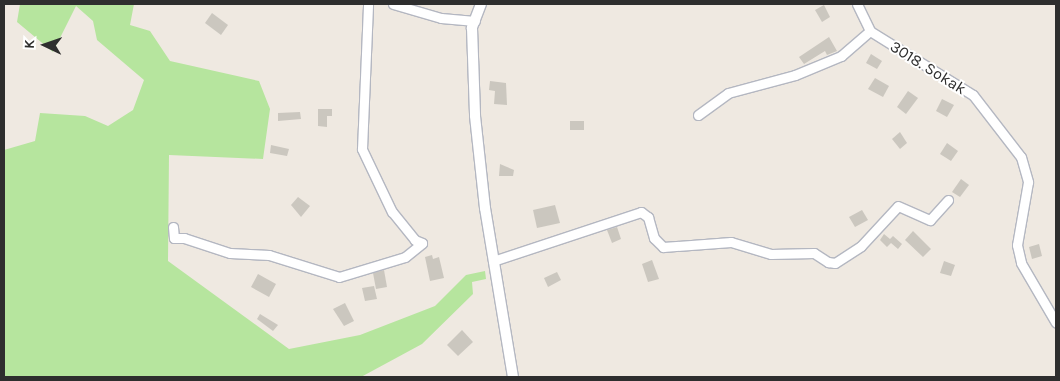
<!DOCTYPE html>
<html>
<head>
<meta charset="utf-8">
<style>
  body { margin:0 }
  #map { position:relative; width:1060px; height:381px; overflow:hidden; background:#efe9e1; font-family:Karla,sans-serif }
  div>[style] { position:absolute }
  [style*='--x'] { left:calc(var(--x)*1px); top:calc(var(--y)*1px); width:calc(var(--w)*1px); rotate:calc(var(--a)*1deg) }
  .green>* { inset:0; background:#b6e59e }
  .building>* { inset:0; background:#cbc7bf }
  .roads { filter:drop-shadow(1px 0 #b4b7c1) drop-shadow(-1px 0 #b4b7c1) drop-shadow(0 1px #b4b7c1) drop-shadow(0 -1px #b4b7c1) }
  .minor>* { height:9px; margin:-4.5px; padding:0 4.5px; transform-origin:4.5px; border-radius:4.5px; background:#fff }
  .tertiary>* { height:10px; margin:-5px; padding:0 5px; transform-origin:5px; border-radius:5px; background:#fff }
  span { translate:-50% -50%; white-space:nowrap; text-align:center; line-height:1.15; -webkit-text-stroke:4px #fff; paint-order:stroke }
  .street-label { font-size:16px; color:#2e2e2e }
  .frame { position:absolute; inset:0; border:5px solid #2e2e2e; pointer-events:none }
  .north { position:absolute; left:20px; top:20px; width:50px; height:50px; -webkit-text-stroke:4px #fff; paint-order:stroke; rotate:273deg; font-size:14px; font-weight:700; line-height:20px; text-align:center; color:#2e2e2e }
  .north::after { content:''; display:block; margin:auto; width:18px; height:22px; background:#2e2e2e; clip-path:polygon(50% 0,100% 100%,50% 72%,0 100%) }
</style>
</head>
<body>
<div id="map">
  <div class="green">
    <i style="clip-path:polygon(20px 4px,134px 4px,130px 25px,150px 31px,170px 61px,259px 81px,270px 109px,263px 159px,169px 155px,168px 261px,289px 349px,360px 335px,435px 306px,466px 275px,485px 271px,486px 279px,472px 282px,473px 294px,422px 344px,361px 377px,4px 377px,4px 150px,35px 141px,40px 113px,85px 116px,108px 126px,133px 110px,144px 80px,97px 40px,93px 21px,76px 6px,53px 52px,17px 22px)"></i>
  </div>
  <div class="building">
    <i style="clip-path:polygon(824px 5px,830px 17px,822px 22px,815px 10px)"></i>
    <i style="clip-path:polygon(212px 13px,228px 25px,221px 35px,205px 23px)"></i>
    <i style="clip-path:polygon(829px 37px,837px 51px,827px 55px,825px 51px,804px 64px,799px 57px)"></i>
    <i style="clip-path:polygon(871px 54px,882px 61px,877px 69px,866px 63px)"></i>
    <i style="clip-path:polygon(875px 78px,889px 86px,883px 97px,868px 89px)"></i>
    <i style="clip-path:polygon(490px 81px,506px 83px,507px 105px,494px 104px,495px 91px,489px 90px)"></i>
    <i style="clip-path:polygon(908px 91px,918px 98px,906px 114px,897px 107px)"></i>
    <i style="clip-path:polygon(942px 99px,954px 105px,947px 117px,936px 111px)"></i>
    <i style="clip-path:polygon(318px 109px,332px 109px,332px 116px,327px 116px,327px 127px,318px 126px)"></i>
    <i style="clip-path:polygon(300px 112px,301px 119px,278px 121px,278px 113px)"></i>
    <i style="clip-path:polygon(570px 121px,584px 121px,584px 130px,570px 130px)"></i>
    <i style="clip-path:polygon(900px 132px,907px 143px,900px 149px,892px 139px)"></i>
    <i style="clip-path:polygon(947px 143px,958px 151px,951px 161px,940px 154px)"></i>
    <i style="clip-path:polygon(271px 145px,289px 149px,287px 156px,270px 153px)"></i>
    <i style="clip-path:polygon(500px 164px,514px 170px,513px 176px,499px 176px)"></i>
    <i style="clip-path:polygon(961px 179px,969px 185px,960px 197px,952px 192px)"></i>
    <i style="clip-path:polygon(298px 197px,310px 206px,301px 217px,291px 205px)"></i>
    <i style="clip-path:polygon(555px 205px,560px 223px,537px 228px,533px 210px)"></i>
    <i style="clip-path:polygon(862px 210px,868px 220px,855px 227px,849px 217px)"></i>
    <i style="clip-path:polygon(617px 227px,621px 239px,612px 243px,607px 230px)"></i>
    <i style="clip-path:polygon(913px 231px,931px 249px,923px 257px,905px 240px)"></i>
    <i style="clip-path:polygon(884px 234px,890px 239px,893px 236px,902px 244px,898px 249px,891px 243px,887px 247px,880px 240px)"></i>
    <i style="clip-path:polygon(1039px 244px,1042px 256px,1032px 259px,1029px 247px)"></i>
    <i style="clip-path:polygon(432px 255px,433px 259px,439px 257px,444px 278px,430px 281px,425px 257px)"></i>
    <i style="clip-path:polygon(652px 260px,659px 279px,648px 282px,642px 264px)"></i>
    <i style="clip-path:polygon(944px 261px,955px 265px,951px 276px,940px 273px)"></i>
    <i style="clip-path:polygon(384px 270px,387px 287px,376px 289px,373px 273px)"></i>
    <i style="clip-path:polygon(557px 272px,561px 280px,548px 287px,544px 278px)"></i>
    <i style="clip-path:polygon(258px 274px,276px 284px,269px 297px,251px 287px)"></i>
    <i style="clip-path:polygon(374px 286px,377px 299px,365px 301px,362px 288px)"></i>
    <i style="clip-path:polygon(345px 303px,354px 321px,344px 326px,333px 309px)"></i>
    <i style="clip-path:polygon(260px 314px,278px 325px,273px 331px,257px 319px)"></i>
    <i style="clip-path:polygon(462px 330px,473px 342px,458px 356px,447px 345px)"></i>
  </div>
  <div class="roads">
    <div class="minor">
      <i style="--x:393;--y:4;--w:50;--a:16.3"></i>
      <i style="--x:441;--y:18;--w:34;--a:5"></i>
      <i style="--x:857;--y:4;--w:30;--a:64"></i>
      <i style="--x:870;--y:31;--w:121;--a:31.9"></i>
      <i style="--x:973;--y:95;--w:78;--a:52.3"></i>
      <i style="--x:1021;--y:157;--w:26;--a:74"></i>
      <i style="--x:1028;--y:182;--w:64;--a:99.9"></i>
      <i style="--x:1017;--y:245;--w:18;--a:77"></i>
      <i style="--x:1021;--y:263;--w:69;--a:59.7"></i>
      <i style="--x:698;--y:115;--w:37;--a:-36"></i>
      <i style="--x:728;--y:93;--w:69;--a:-15"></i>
      <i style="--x:795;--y:75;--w:50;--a:-22.4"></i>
      <i style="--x:841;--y:56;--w:38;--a:-41"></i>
      <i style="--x:173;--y:227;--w:11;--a:85"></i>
      <i style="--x:174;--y:238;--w:10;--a:0"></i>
      <i style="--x:184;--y:238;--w:48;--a:18.1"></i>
      <i style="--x:230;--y:253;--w:39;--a:3"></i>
      <i style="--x:269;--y:255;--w:73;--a:17.4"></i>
      <i style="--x:339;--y:277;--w:69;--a:-16.9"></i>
      <i style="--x:405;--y:257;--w:22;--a:-39"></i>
      <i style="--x:422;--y:243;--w:8;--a:-157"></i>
      <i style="--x:415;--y:240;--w:36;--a:-129"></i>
      <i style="--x:392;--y:212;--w:70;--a:-115.5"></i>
      <i style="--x:362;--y:149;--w:145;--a:-87.6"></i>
      <i style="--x:493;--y:261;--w:156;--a:-18.3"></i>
      <i style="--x:641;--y:212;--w:9;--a:36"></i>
      <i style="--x:648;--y:217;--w:22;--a:74"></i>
      <i style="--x:654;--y:238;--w:13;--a:45"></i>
      <i style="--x:663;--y:247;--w:68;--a:-4.2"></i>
      <i style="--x:731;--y:242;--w:42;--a:16.7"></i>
      <i style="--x:771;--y:254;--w:43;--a:-1.3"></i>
      <i style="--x:814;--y:253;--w:17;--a:33"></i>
      <i style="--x:828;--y:262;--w:7;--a:8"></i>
      <i style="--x:835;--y:263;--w:31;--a:-33"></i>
      <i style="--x:861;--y:246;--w:54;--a:-47.2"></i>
      <i style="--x:898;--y:206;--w:35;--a:24"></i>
      <i style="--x:930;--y:220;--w:27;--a:-48"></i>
    </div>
    <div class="tertiary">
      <i style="--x:481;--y:4;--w:26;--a:111"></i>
      <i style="--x:472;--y:28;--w:88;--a:88"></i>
      <i style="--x:475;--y:116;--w:93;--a:83.8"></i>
      <i style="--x:485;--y:208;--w:171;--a:80.6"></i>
    </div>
  </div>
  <div class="street-label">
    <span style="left:928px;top:68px;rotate:32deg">3018. Sokak</span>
  </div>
  <div class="frame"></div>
  <div class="north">K</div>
</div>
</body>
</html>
